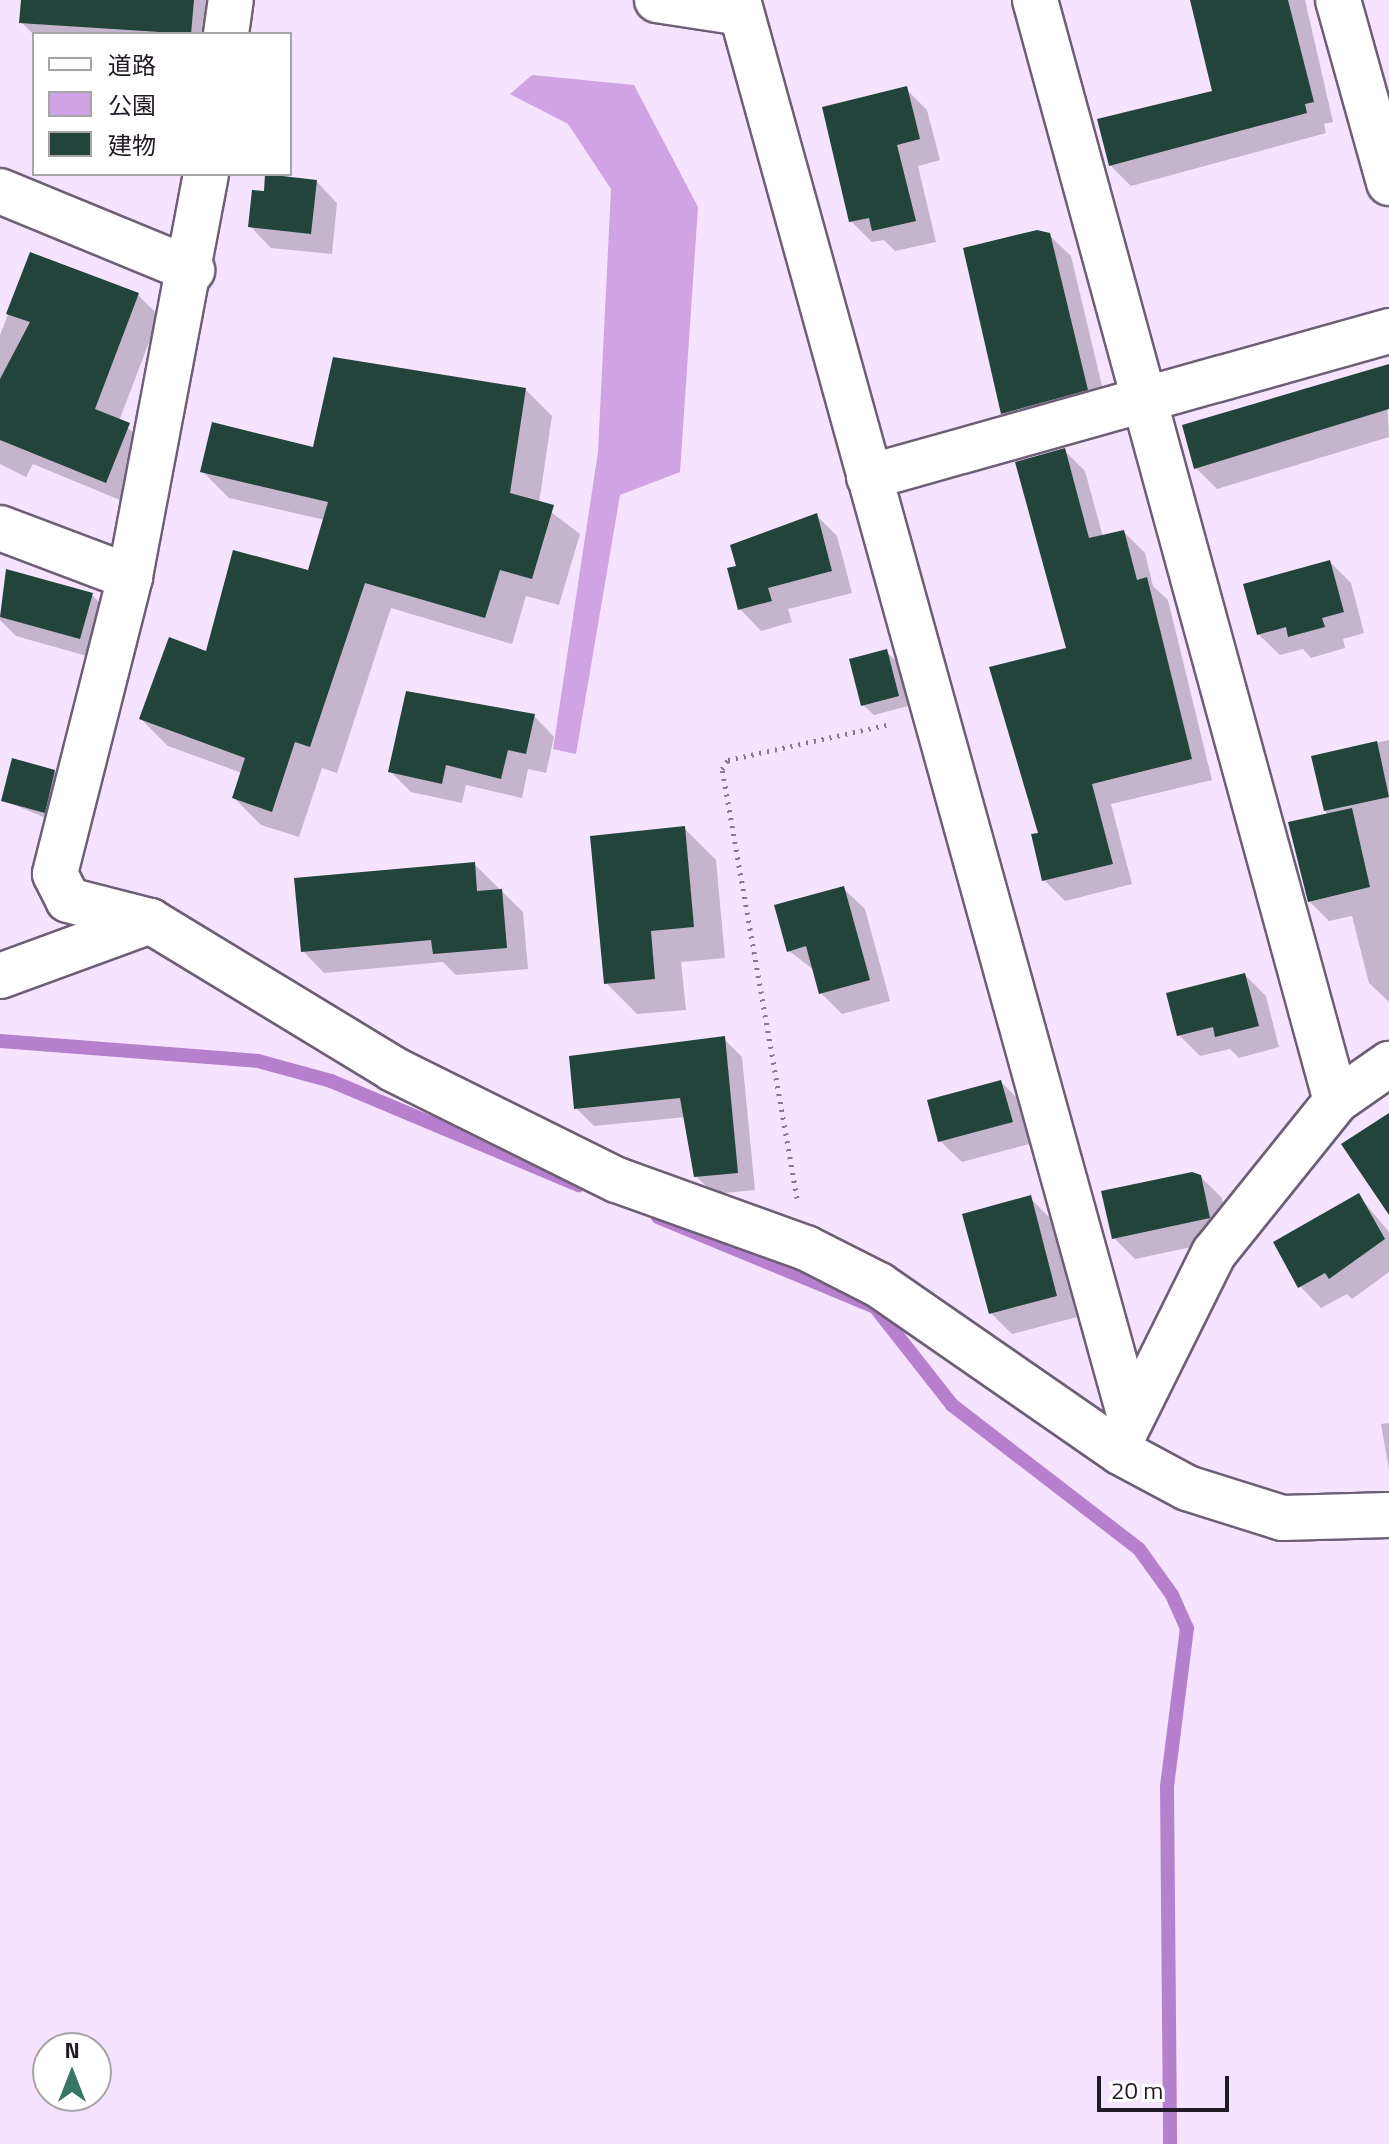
<!DOCTYPE html>
<html>
<head>
<meta charset="utf-8">
<style>
  body { margin:0 }
  #map { position:relative; width:1389px; height:2144px; overflow:hidden; background:#f5e3ff; font-family:"Titillium Web","Noto Sans JP",sans-serif }
  div>[style] { position:absolute }
  [style*='--x'] { left:calc(var(--x)*1px); top:calc(var(--y)*1px); width:calc(var(--w)*1px); rotate:calc(var(--a)*1deg) }
  .green>* { inset:0; background:#d0a3e5 }
  .shadow>* { inset:0; background:#0003 }
  .stream>* { height:14px; margin:-7px; padding:0 7px; transform-origin:7px; border-radius:7px; background:#b680cf }
  .building>* { inset:0; background:#23443a }
  .path>* { height:5px; margin-top:-2.5px; transform-origin:0; background:repeating-linear-gradient(90deg,#85798b 0 2px,transparent 0 8px) }
  .roads { filter:drop-shadow(2px 0 #6e5e76) drop-shadow(-2px 0 #6e5e76) drop-shadow(0 2px #6e5e76) drop-shadow(0 -2px #6e5e76) }
  .minor>* { height:44px; margin:-22px; padding:0 22px; transform-origin:22px; border-radius:22px; background:#fff }
  span { translate:-50% -50%; white-space:nowrap; text-align:center; line-height:1.15; -webkit-text-stroke:8px #fff; paint-order:stroke }
  .legend { position:absolute; left:32px; top:32px; width:260px; height:144px; box-sizing:border-box; background:#fff; border:2px solid #a7a4a8; margin:0; padding:10px 14px; list-style:none; font-size:24px; color:#221b25 }
  .legend li { display:flex; align-items:center; gap:16px; height:40px }
  .legend b { width:40px; border:2px solid #a7a4a8 }
  .north { position:absolute; left:32px; top:2032px; width:80px; height:80px; box-sizing:border-box; background:#fff; border:2px solid #a7a4a8; border-radius:50%; rotate:0deg; font-size:22px; font-weight:700; line-height:32px; text-align:center; color:#221b25 }
  .north::after { content:''; display:block; margin:auto; width:28px; height:36px; background:#387765; clip-path:polygon(50% 0,100% 100%,50% 72%,0 100%) }
  .scale { position:absolute; left:1097px; top:2076px; width:132px; height:36px; box-sizing:border-box; border:4px solid #221b25; border-top:0; padding-left:10px; font-size:24px; line-height:28px; white-space:nowrap; color:#221b25; -webkit-text-stroke:6px #fff; paint-order:stroke }
</style>
</head>
<body>
<div id="map">
  <div class="green">
    <i style="clip-path:polygon(532px 75px,634px 85px,698px 207px,680px 472px,620px 495px,576px 754px,553px 749px,598px 452px,611px 189px,568px 124px,510px 94px)"></i>
  </div>
  <div class="shadow">
    <i style="clip-path:polygon(26px 0,215px 0,212px 34px,34px 35px,22px 23px)"></i>
    <i style="clip-path:polygon(1194px 0,1305px 0,1333px 122px,1324px 124px,1326px 133px,1131px 186px,1110px 165px,1215px 92px)"></i>
    <i style="clip-path:polygon(906px 89px,927px 110px,940px 160px,918px 166px,936px 242px,895px 251px,884px 240px,872px 242px,851px 221px)"></i>
    <i style="clip-path:polygon(316px 181px,337px 203px,332px 254px,271px 248px,250px 226px,265px 193px)"></i>
    <i style="clip-path:polygon(1049px 235px,1071px 256px,1108px 411px,1024px 434px,1003px 413px)"></i>
    <i style="clip-path:polygon(31px 255px,138px 295px,159px 316px,119px 421px,150px 446px,127px 503px,33px 464px,26px 477px,0 464px,0 335px)"></i>
    <i style="clip-path:polygon(1385px 367px,1389px 437px,1217px 489px,1196px 468px,1300px 390px)"></i>
    <i style="clip-path:polygon(525px 389px,552px 416px,539px 503px,580px 534px,559px 605px,526px 596px,512px 644px,391px 608px,337px 773px,322px 768px,299px 837px,261px 825px,234px 798px,242px 773px,168px 746px,141px 719px,309px 572px,325px 520px,229px 498px,202px 471px,315px 449px)"></i>
    <i style="clip-path:polygon(1064px 450px,1085px 471px,1103px 537px,1124px 532px,1145px 553px,1153px 586px,1168px 600px,1212px 780px,1111px 804px,1132px 884px,1065px 901px,1044px 880px,1040px 834px,1068px 649px)"></i>
    <i style="clip-path:polygon(816px 515px,837px 536px,852px 593px,788px 609px,792px 622px,761px 631px,740px 609px,738px 567px)"></i>
    <i style="clip-path:polygon(1330px 562px,1351px 583px,1364px 633px,1343px 639px,1345px 648px,1311px 658px,1303px 649px,1280px 655px,1258px 634px)"></i>
    <i style="clip-path:polygon(7px 572px,92px 595px,113px 617px,101px 660px,16px 636px,0 620px)"></i>
    <i style="clip-path:polygon(886px 651px,897px 662px,908px 706px,874px 715px,863px 705px)"></i>
    <i style="clip-path:polygon(534px 716px,554px 737px,546px 773px,528px 769px,522px 798px,466px 785px,462px 803px,411px 792px,390px 771px)"></i>
    <i style="clip-path:polygon(1389px 740px,1389px 1002px,1369px 983px,1352px 916px,1329px 921px,1309px 901px,1327px 816px,1314px 757px)"></i>
    <i style="clip-path:polygon(54px 772px,65px 782px,55px 822px,3px 800px)"></i>
    <i style="clip-path:polygon(684px 828px,716px 860px,725px 958px,681px 962px,686px 1010px,637px 1014px,606px 983px)"></i>
    <i style="clip-path:polygon(474px 864px,523px 912px,528px 969px,456px 975px,443px 962px,324px 973px,303px 951px)"></i>
    <i style="clip-path:polygon(843px 888px,865px 909px,890px 1001px,842px 1014px,821px 993px,815px 971px,788px 950px)"></i>
    <i style="clip-path:polygon(1245px 975px,1266px 996px,1279px 1047px,1239px 1058px,1230px 1049px,1200px 1056px,1179px 1035px)"></i>
    <i style="clip-path:polygon(724px 1039px,742px 1057px,755px 1190px,714px 1194px,696px 1176px,686px 1117px,594px 1126px,576px 1108px)"></i>
    <i style="clip-path:polygon(1001px 1082px,1022px 1103px,1033px 1143px,962px 1162px,940px 1141px)"></i>
    <i style="clip-path:polygon(1201px 1177px,1222px 1198px,1230px 1239px,1135px 1259px,1114px 1238px)"></i>
    <i style="clip-path:polygon(1359px 1196px,1389px 1232px,1389px 1272px,1352px 1299px,1347px 1294px,1321px 1308px,1300px 1286px)"></i>
    <i style="clip-path:polygon(1030px 1198px,1051px 1219px,1077px 1317px,1012px 1334px,991px 1313px)"></i>
    <i style="clip-path:polygon(1389px 1423px,1389px 1470px,1381px 1424px)"></i>
  </div>
  <div class="stream">
    <i style="--x:0;--y:1041;--w:259;--a:4.4"></i>
    <i style="--x:258;--y:1061;--w:76;--a:15.3"></i>
    <i style="--x:331;--y:1081;--w:269;--a:22.8"></i>
    <i style="--x:658;--y:1217;--w:235;--a:22.5"></i>
    <i style="--x:875;--y:1307;--w:125;--a:51.8"></i>
    <i style="--x:952;--y:1405;--w:236;--a:37.6"></i>
    <i style="--x:1139;--y:1549;--w:57;--a:54.3"></i>
    <i style="--x:1172;--y:1595;--w:36;--a:66"></i>
    <i style="--x:1187;--y:1628;--w:160;--a:97.2"></i>
    <i style="--x:1167;--y:1787;--w:357;--a:89.5"></i>
  </div>
  <div class="building">
    <i style="clip-path:polygon(21px 0,194px 0,191px 34px,19px 23px)"></i>
    <i style="clip-path:polygon(1190px 0,1288px 0,1314px 102px,1305px 104px,1307px 113px,1109px 166px,1097px 119px,1212px 91px)"></i>
    <i style="clip-path:polygon(907px 86px,920px 139px,897px 145px,916px 221px,872px 231px,869px 218px,849px 222px,822px 107px)"></i>
    <i style="clip-path:polygon(265px 174px,317px 180px,311px 234px,248px 227px,252px 190px,264px 191px)"></i>
    <i style="clip-path:polygon(1037px 230px,1050px 233px,1088px 390px,1001px 414px,963px 248px)"></i>
    <i style="clip-path:polygon(30px 252px,139px 293px,95px 409px,130px 423px,106px 483px,0 440px,0 379px,30px 322px,6px 314px)"></i>
    <i style="clip-path:polygon(333px 357px,526px 388px,510px 493px,554px 505px,532px 579px,500px 570px,485px 618px,365px 583px,310px 747px,295px 742px,272px 812px,232px 798px,245px 758px,139px 719px,169px 637px,206px 651px,233px 550px,308px 570px,328px 502px,200px 472px,212px 422px,313px 447px)"></i>
    <i style="clip-path:polygon(1389px 364px,1389px 409px,1194px 469px,1182px 425px)"></i>
    <i style="clip-path:polygon(1065px 448px,1089px 538px,1124px 530px,1137px 580px,1147px 577px,1192px 759px,1092px 784px,1113px 864px,1042px 881px,1031px 834px,1038px 833px,989px 667px,1066px 648px,1015px 462px)"></i>
    <i style="clip-path:polygon(817px 513px,832px 571px,768px 588px,772px 601px,738px 610px,727px 568px,736px 566px,730px 545px)"></i>
    <i style="clip-path:polygon(1330px 560px,1344px 612px,1322px 618px,1325px 627px,1288px 637px,1286px 627px,1257px 635px,1243px 584px)"></i>
    <i style="clip-path:polygon(6px 569px,93px 593px,80px 639px,0 617px)"></i>
    <i style="clip-path:polygon(887px 649px,899px 696px,861px 706px,849px 659px)"></i>
    <i style="clip-path:polygon(406px 691px,535px 714px,526px 754px,508px 750px,501px 779px,446px 765px,442px 784px,388px 772px)"></i>
    <i style="clip-path:polygon(1377px 741px,1389px 797px,1324px 811px,1311px 756px)"></i>
    <i style="clip-path:polygon(12px 758px,55px 770px,45px 813px,1px 801px)"></i>
    <i style="clip-path:polygon(1352px 808px,1370px 887px,1308px 902px,1288px 822px)"></i>
    <i style="clip-path:polygon(685px 826px,694px 927px,651px 931px,655px 979px,604px 984px,590px 836px)"></i>
    <i style="clip-path:polygon(475px 862px,477px 891px,502px 889px,507px 948px,433px 954px,431px 940px,301px 952px,294px 878px)"></i>
    <i style="clip-path:polygon(844px 886px,870px 980px,819px 994px,806px 946px,787px 952px,774px 905px)"></i>
    <i style="clip-path:polygon(1245px 973px,1259px 1026px,1215px 1037px,1213px 1027px,1177px 1036px,1166px 993px)"></i>
    <i style="clip-path:polygon(725px 1036px,738px 1173px,694px 1177px,680px 1098px,574px 1109px,569px 1056px)"></i>
    <i style="clip-path:polygon(1001px 1080px,1013px 1122px,938px 1142px,927px 1100px)"></i>
    <i style="clip-path:polygon(1389px 1113px,1389px 1215px,1341px 1144px)"></i>
    <i style="clip-path:polygon(1192px 1172px,1201px 1175px,1210px 1218px,1112px 1239px,1101px 1191px)"></i>
    <i style="clip-path:polygon(1359px 1193px,1385px 1239px,1329px 1279px,1325px 1273px,1298px 1288px,1273px 1242px)"></i>
    <i style="clip-path:polygon(1031px 1195px,1057px 1296px,989px 1314px,962px 1214px)"></i>
  </div>
  <div class="path">
    <i style="--x:797;--y:1198;--w:436;--a:-99.9"></i>
    <i style="--x:722;--y:769;--w:11;--a:-56"></i>
    <i style="--x:728;--y:760;--w:167;--a:-12.5"></i>
  </div>
  <div class="roads">
    <div class="minor">
      <i style="--x:657;--y:0;--w:85;--a:8.8"></i>
      <i style="--x:738;--y:0;--w:1467;--a:74.54"></i>
      <i style="--x:1035;--y:0;--w:1141;--a:74.71"></i>
      <i style="--x:1338;--y:0;--w:190;--a:74.4"></i>
      <i style="--x:226;--y:34;--w:34;--a:-82"></i>
      <i style="--x:206;--y:174;--w:410;--a:100.7"></i>
      <i style="--x:130;--y:577;--w:306;--a:104.2"></i>
      <i style="--x:55;--y:874;--w:29;--a:63"></i>
      <i style="--x:68;--y:900;--w:85;--a:14.4"></i>
      <i style="--x:150;--y:921;--w:285;--a:31.3"></i>
      <i style="--x:393;--y:1069;--w:250;--a:26.4"></i>
      <i style="--x:617;--y:1180;--w:201;--a:19.8"></i>
      <i style="--x:806;--y:1248;--w:82;--a:26.9"></i>
      <i style="--x:879;--y:1285;--w:293;--a:34.7"></i>
      <i style="--x:1120;--y:1452;--w:76;--a:28.2"></i>
      <i style="--x:1187;--y:1488;--w:100;--a:17.5"></i>
      <i style="--x:1282;--y:1518;--w:107;--a:-1.6"></i>
      <i style="--x:0;--y:191;--w:208;--a:22.4"></i>
      <i style="--x:869;--y:477;--w:540;--a:-15.68"></i>
      <i style="--x:0;--y:528;--w:139;--a:20.7"></i>
      <i style="--x:0;--y:976;--w:160;--a:-20.1"></i>
      <i style="--x:1126;--y:1430;--w:198;--a:-63.6"></i>
      <i style="--x:1214;--y:1253;--w:195;--a:-51.2"></i>
      <i style="--x:1336;--y:1101;--w:65;--a:-34.9"></i>
    </div>
  </div>
  <ul class="legend">
  <li><b style="height:10px;background:#fff"></b>道路</li>
  <li><b style="height:22px;background:#d0a3e5"></b>公園</li>
  <li><b style="height:22px;background:#23443a"></b>建物</li>
  </ul>
  <div class="north">N</div>
  <div class="scale">20 m</div>
</div>
</body>
</html>
